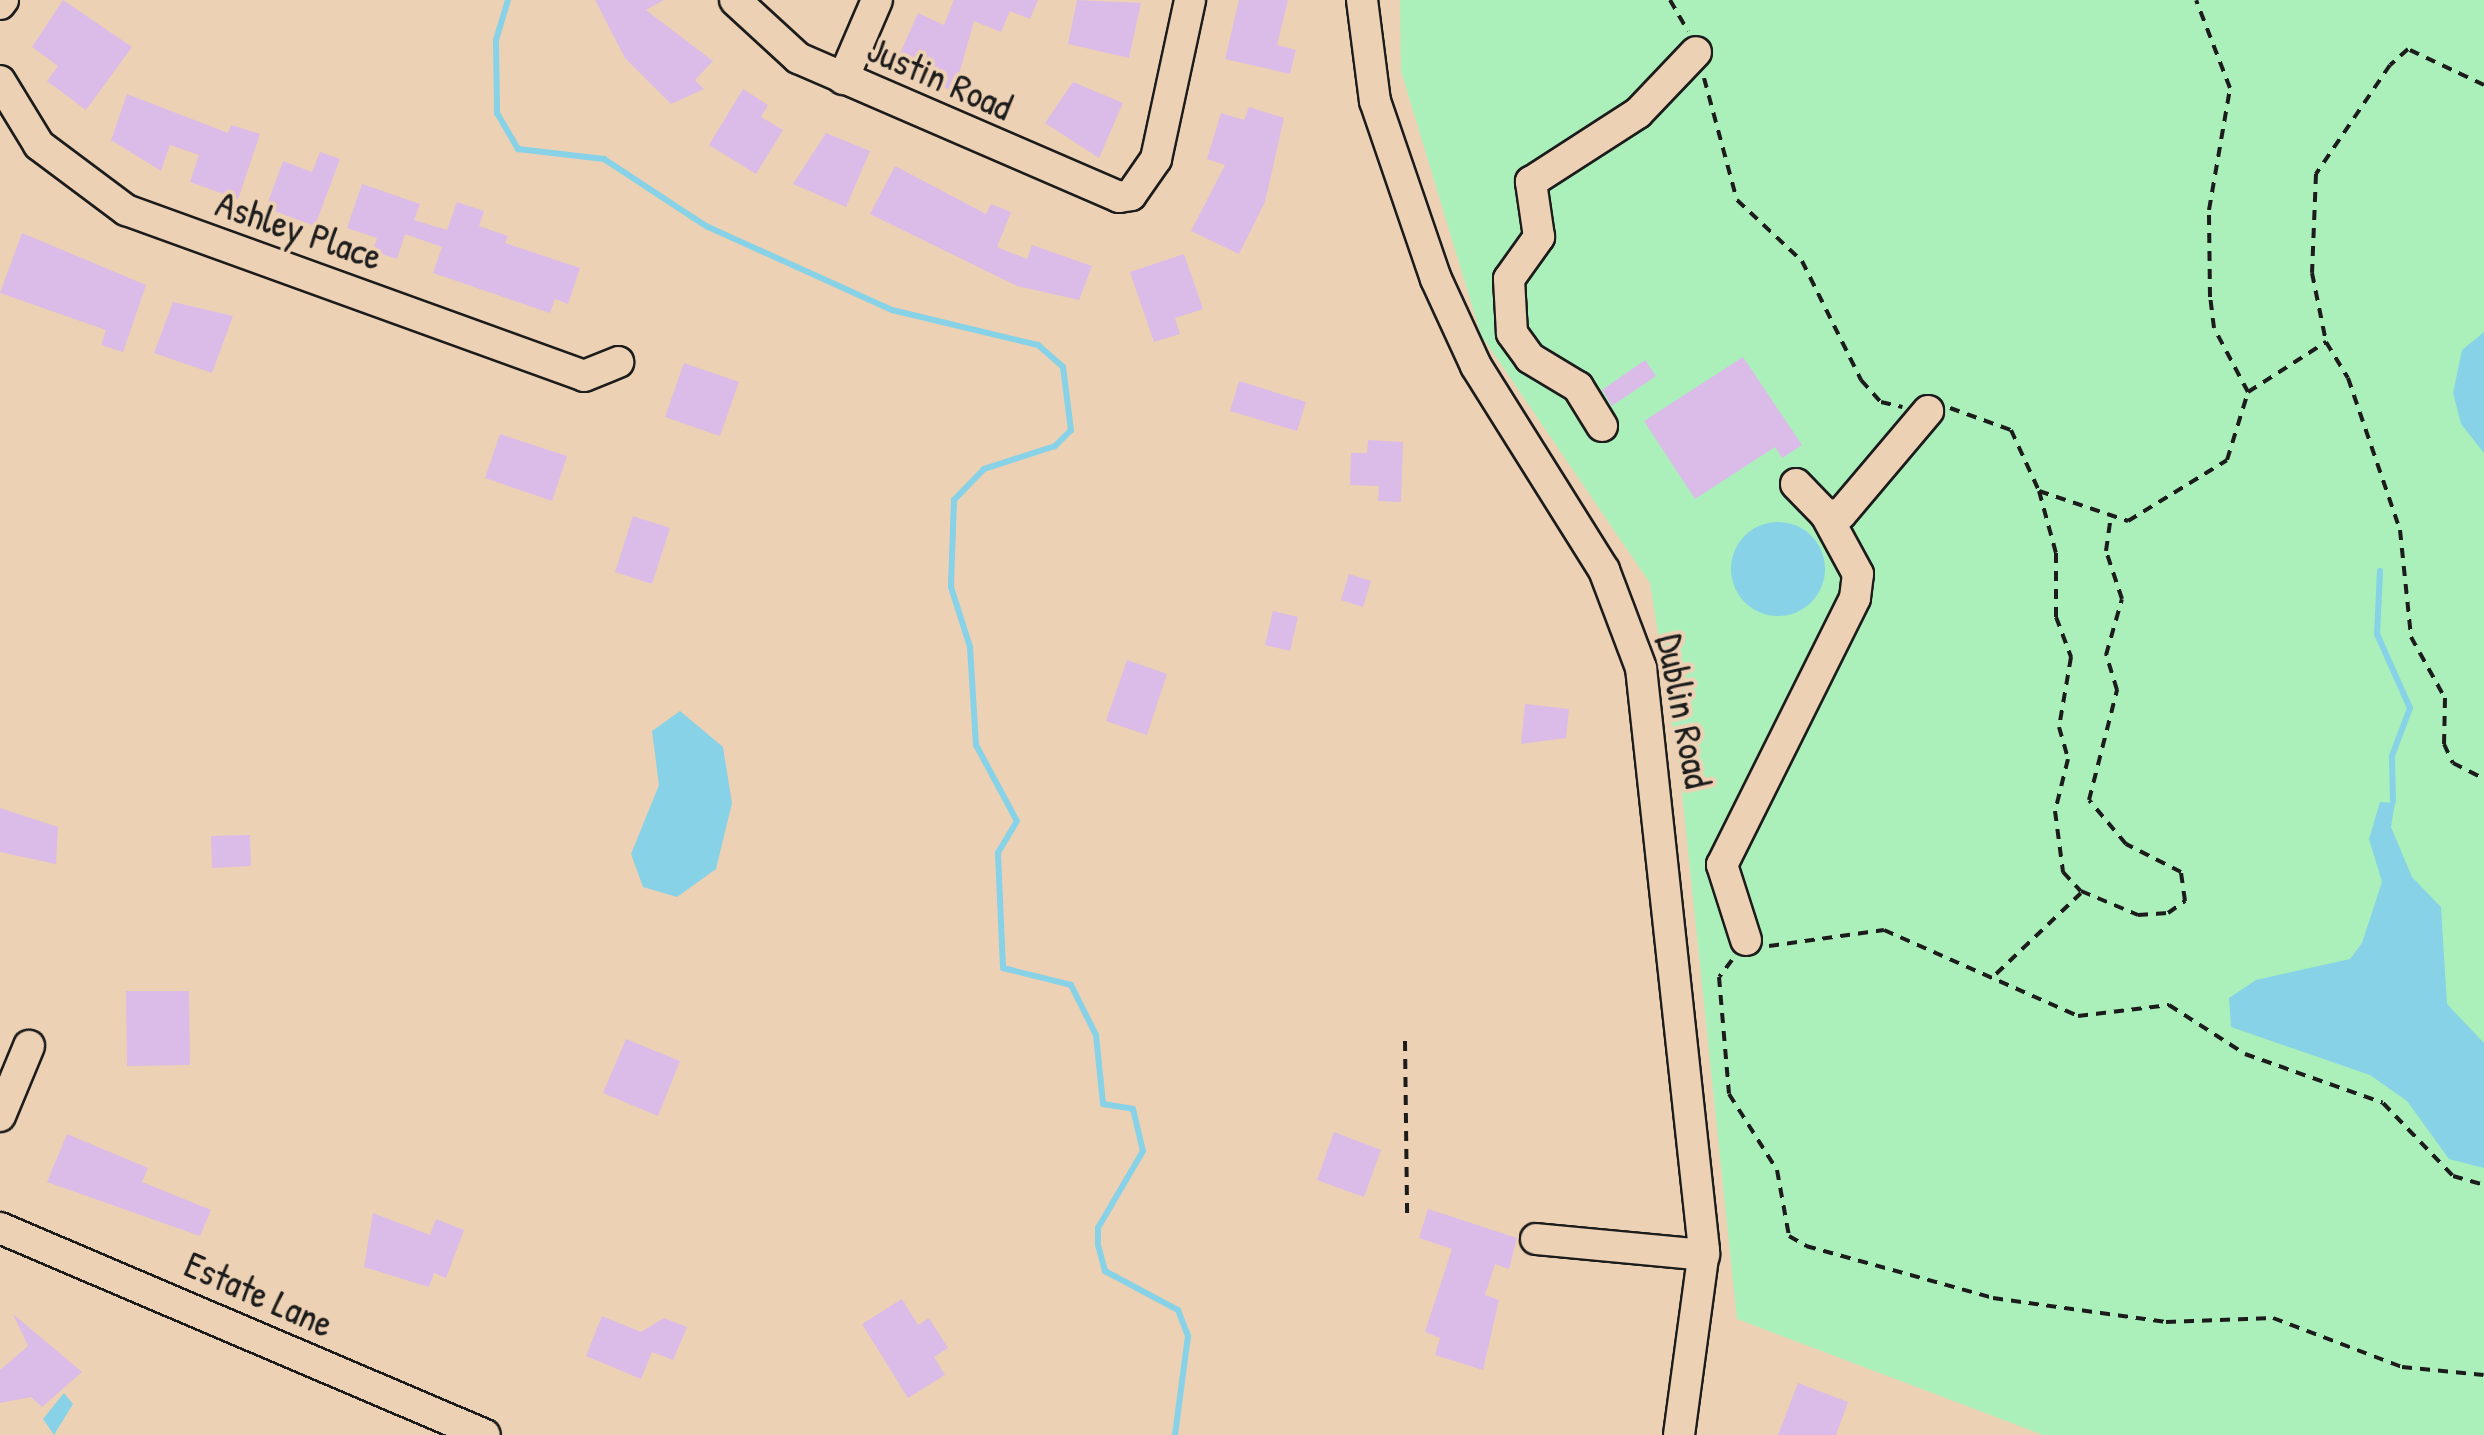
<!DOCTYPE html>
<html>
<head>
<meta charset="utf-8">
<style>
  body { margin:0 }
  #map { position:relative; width:2484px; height:1435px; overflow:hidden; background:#edd1b4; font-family:"Patrick Hand",sans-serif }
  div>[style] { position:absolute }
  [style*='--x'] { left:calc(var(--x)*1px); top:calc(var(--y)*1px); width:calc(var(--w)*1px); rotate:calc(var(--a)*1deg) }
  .green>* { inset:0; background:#abf0bb }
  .water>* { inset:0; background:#87d2e7 }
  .round { border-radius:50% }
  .stream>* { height:6px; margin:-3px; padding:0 3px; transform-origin:3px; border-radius:3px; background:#87d2e7 }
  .building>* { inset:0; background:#dbbbe7 }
  .path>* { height:4px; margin-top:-2px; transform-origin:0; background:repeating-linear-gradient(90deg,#1c1c1c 0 10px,transparent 0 18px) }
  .roads { filter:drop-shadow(2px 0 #1c1c1c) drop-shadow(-2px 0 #1c1c1c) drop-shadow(0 2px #1c1c1c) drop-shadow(0 -2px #1c1c1c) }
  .minor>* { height:30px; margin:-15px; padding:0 15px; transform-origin:15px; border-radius:15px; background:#edd1b4 }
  span { translate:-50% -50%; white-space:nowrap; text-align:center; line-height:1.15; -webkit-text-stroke:8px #edd1b4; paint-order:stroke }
  .street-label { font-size:38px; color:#1c1c1c }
</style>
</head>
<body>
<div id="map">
  <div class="green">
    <i style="clip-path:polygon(1400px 0,2484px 0,2484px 1435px,2043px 1435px,1737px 1319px,1680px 774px,1650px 583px,1481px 335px,1401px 71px)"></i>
  </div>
  <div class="water">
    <i style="clip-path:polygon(2484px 332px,2484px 453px,2461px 424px,2453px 393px,2462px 350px)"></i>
    <i class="round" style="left:1731px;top:522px;width:94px;height:94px"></i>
    <i style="clip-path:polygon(680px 711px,723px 747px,732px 803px,716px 869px,677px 897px,643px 887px,631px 854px,659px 785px,652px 731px)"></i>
    <i style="clip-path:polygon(2380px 802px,2395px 803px,2391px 827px,2412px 877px,2441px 907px,2447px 1004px,2484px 1043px,2484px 1168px,2449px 1159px,2407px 1101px,2370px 1075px,2231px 1027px,2229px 998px,2256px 980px,2350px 959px,2362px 943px,2382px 882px,2369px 839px)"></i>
    <i style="clip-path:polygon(64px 1393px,73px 1404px,54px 1435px,43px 1419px)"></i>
  </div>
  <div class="stream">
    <i style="--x:508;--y:0;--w:42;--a:106.7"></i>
    <i style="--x:496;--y:40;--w:73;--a:89.2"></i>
    <i style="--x:497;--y:113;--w:42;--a:59.7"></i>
    <i style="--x:518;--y:149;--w:87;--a:6.6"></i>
    <i style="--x:604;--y:159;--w:122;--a:33.3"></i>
    <i style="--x:706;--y:226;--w:204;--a:24.3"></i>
    <i style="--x:892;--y:310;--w:150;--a:13.5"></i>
    <i style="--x:1038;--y:345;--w:33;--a:41"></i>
    <i style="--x:1063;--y:367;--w:64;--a:82.8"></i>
    <i style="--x:1071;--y:430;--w:23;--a:135"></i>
    <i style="--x:1055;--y:446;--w:75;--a:162.1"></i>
    <i style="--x:984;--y:469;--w:43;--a:134.1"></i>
    <i style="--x:954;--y:500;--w:87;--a:92"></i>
    <i style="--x:951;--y:587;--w:63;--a:72.4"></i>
    <i style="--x:970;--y:647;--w:98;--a:86.5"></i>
    <i style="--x:976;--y:745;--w:86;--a:61.7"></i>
    <i style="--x:1017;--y:821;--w:37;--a:121"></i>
    <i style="--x:998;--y:853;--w:115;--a:87.5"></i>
    <i style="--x:1003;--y:968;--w:70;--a:14"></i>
    <i style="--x:1071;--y:985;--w:56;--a:63.4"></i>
    <i style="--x:1096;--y:1035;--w:69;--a:84.2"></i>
    <i style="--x:1103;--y:1104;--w:30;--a:9"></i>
    <i style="--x:1133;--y:1109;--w:43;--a:76.6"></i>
    <i style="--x:1143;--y:1151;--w:89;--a:120.3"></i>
    <i style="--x:1098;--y:1228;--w:17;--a:90"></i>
    <i style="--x:1098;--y:1245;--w:27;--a:75"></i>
    <i style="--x:1105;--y:1271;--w:83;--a:28.1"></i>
    <i style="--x:1178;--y:1310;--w:28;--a:69"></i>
    <i style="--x:1188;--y:1336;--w:100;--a:97.5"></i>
    <i style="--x:2380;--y:571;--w:63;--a:92.7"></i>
    <i style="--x:2377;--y:634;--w:81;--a:66"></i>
    <i style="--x:2410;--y:708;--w:51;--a:110.6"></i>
    <i style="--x:2392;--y:756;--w:46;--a:88.8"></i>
  </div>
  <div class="building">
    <i style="clip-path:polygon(63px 0,132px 47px,86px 110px,47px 81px,58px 66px,32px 47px)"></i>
    <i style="clip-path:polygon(595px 0,664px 0,646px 10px,713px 61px,695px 80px,704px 89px,671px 104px,625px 58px)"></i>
    <i style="clip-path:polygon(954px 0,1038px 0,1030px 19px,1010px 11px,1001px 32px,974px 21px,954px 92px,895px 65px,918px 13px,944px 25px)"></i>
    <i style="clip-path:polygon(1077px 0,1141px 3px,1129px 58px,1068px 44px)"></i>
    <i style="clip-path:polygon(1239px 0,1288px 0,1277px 45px,1296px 50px,1290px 74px,1225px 59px)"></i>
    <i style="clip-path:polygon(1073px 82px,1123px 103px,1099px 158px,1045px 123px)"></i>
    <i style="clip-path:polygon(743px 89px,768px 105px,761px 117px,783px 130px,756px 174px,709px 145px)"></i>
    <i style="clip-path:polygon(127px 94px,228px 133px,231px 125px,260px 134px,238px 199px,190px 182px,199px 155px,170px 145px,161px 171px,111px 140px)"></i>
    <i style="clip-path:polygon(1249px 107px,1284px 118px,1265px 202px,1239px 254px,1191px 231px,1225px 165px,1207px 159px,1221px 113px,1244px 120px)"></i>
    <i style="clip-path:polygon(826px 133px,870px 151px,846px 207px,793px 184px)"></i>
    <i style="clip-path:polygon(320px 152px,340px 159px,315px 226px,266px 208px,283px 161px,312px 172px)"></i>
    <i style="clip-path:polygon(895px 166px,986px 214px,991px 204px,1011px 212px,997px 247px,1027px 259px,1032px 245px,1092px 266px,1079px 300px,1017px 286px,870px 214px)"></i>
    <i style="clip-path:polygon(362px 184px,420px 204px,414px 220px,447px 230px,457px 202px,484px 211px,479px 226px,508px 236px,505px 243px,580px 268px,568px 304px,555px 299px,550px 313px,433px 273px,442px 247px,405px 234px,397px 259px,373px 251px,377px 238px,347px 228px)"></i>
    <i style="clip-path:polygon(22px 233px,146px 285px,123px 352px,101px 345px,106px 330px,0 293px)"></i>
    <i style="clip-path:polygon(1184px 254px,1203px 309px,1175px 318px,1180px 334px,1154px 342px,1130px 272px)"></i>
    <i style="clip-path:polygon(173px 302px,233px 316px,212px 373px,154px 353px)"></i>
    <i style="clip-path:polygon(1743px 357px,1802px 445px,1782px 458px,1775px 447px,1695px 499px,1644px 421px)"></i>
    <i style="clip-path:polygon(1645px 360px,1656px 376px,1612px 406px,1602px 390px)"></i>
    <i style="clip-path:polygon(684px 363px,739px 382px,720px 436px,665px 417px)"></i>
    <i style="clip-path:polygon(1239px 381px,1306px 402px,1297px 431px,1230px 411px)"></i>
    <i style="clip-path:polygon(500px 434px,567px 456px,552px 501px,485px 478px)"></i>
    <i style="clip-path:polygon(1368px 440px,1403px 442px,1401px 502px,1378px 501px,1379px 486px,1350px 485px,1351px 453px,1367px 453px)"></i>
    <i style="clip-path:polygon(633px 516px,670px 528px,652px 584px,615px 572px)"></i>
    <i style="clip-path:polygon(1349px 574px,1371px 581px,1363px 607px,1341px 600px)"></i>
    <i style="clip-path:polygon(1273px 611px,1298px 617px,1290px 651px,1265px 645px)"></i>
    <i style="clip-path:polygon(1127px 660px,1167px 674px,1147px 735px,1106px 721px)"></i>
    <i style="clip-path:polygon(1525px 704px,1569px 709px,1566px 738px,1521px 744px)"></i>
    <i style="clip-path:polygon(0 808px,58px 827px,56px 864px,0 852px)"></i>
    <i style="clip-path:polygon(250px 835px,251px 866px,212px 868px,211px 836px)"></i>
    <i style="clip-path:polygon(126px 991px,189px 991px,190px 1065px,127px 1066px)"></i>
    <i style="clip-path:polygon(626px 1039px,680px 1061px,658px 1116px,603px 1093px)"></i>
    <i style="clip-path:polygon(1334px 1132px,1381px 1150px,1364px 1197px,1317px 1180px)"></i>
    <i style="clip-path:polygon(67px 1134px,148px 1168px,142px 1182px,211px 1210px,200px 1236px,47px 1182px)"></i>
    <i style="clip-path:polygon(1428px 1209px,1517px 1238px,1509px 1269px,1495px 1264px,1485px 1295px,1499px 1300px,1483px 1370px,1435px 1355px,1440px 1338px,1425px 1332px,1452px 1249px,1419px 1238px)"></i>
    <i style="clip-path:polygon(373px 1213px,430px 1235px,436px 1219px,464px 1230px,446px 1278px,434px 1273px,429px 1287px,364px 1267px)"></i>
    <i style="clip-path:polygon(902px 1299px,918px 1325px,929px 1318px,948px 1348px,934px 1357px,945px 1375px,908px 1398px,862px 1324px)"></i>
    <i style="clip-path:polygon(13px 1314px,82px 1372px,42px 1407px,31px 1397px,0 1403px,0 1370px,28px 1346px)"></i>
    <i style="clip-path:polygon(602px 1316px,641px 1332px,664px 1318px,687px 1327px,673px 1360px,652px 1352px,641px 1379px,586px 1356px)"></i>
    <i style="clip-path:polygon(1798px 1383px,1848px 1402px,1836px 1435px,1778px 1435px)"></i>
  </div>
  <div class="path">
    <i style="--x:1670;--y:0;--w:36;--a:60"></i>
    <i style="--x:1704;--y:78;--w:126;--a:74.9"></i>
    <i style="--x:1737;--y:200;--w:89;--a:43.2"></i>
    <i style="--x:1802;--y:261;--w:133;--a:63.6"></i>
    <i style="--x:1861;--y:380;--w:30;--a:48"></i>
    <i style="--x:1881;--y:402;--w:22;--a:13"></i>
    <i style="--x:2484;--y:85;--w:84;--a:-154.7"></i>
    <i style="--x:2408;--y:49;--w:24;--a:138"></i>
    <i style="--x:2390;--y:65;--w:132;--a:124.2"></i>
    <i style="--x:2316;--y:174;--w:99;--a:92.3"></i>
    <i style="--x:2312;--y:273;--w:70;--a:78.5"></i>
    <i style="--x:2326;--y:342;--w:42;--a:58.6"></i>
    <i style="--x:2348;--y:378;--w:161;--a:71.1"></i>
    <i style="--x:2400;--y:530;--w:108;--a:84.1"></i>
    <i style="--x:2411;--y:637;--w:70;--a:60.9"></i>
    <i style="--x:2445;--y:698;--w:46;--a:91.2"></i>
    <i style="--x:2444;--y:744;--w:21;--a:65"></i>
    <i style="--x:2453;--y:763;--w:35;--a:27"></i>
    <i style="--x:2248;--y:392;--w:93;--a:-32.7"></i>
    <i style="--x:1950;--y:408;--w:65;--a:19.8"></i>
    <i style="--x:2011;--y:430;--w:67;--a:65.3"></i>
    <i style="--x:2039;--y:491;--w:94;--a:18.6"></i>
    <i style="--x:2128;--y:521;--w:116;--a:-31.6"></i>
    <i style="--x:2227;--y:460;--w:71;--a:-72.8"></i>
    <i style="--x:2248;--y:392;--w:72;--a:-118"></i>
    <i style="--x:2214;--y:328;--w:31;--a:-97"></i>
    <i style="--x:2210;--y:297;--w:87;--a:-90.7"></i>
    <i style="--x:2209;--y:210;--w:124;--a:-80.2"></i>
    <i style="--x:2230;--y:88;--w:94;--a:-111.1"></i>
    <i style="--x:2039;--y:491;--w:64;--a:74.7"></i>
    <i style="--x:2056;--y:553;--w:64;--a:90"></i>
    <i style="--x:2056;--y:617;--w:43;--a:69.4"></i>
    <i style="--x:2071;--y:657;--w:71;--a:99.7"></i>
    <i style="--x:2059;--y:727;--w:33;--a:74"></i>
    <i style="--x:2068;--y:759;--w:54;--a:104"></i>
    <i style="--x:2055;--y:811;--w:62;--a:82.5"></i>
    <i style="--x:2063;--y:872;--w:26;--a:47"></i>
    <i style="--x:2081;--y:891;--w:62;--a:22.8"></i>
    <i style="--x:2138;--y:915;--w:30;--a:-4"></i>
    <i style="--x:2168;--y:913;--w:21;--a:-35"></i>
    <i style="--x:2185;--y:901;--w:29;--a:-98"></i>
    <i style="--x:2181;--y:872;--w:62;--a:-153"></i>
    <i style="--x:2126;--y:844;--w:57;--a:-130.1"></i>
    <i style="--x:2089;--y:800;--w:114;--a:-75.7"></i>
    <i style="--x:2117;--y:690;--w:37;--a:-107"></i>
    <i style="--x:2106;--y:655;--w:58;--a:-74.1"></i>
    <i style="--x:2122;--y:599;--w:51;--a:-108.4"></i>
    <i style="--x:2106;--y:551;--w:34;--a:-82"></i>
    <i style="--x:1769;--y:946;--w:116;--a:-7.9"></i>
    <i style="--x:1884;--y:930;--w:212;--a:23.9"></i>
    <i style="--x:2078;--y:1016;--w:92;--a:-6.9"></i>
    <i style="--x:2169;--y:1005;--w:90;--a:32.8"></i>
    <i style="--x:2245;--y:1054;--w:146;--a:19.5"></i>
    <i style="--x:2383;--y:1103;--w:101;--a:46.2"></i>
    <i style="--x:2453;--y:1176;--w:32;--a:16"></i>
    <i style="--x:1732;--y:960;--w:21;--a:127"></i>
    <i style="--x:1719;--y:977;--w:117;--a:85.1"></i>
    <i style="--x:1729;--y:1094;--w:90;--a:57.7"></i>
    <i style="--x:1777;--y:1170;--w:67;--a:79.7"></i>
    <i style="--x:1789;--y:1236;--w:20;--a:30"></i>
    <i style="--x:1806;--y:1246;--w:194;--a:15.5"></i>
    <i style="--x:1993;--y:1298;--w:175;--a:7.9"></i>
    <i style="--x:2166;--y:1322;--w:107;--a:-2.1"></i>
    <i style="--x:2273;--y:1318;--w:138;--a:20.8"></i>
    <i style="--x:2402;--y:1367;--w:82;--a:5.6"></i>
    <i style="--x:1996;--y:974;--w:117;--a:-43.6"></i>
    <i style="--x:1405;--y:1041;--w:172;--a:89.3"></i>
  </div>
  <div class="roads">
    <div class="minor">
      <i style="--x:735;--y:0;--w:86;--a:42.6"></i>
      <i style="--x:798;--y:58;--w:350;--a:23.4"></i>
      <i style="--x:1119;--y:197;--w:12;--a:-9"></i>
      <i style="--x:1131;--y:195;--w:44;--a:-55.2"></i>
      <i style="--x:1156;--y:159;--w:163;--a:-77.9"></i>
      <i style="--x:1362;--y:0;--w:102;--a:82.7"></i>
      <i style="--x:1375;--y:101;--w:188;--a:71.1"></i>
      <i style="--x:1436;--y:279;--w:96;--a:65.3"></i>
      <i style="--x:1476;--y:366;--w:241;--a:57.9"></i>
      <i style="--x:1604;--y:570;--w:105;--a:69.3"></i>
      <i style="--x:1641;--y:668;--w:585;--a:83.82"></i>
      <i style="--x:1704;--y:1250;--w:187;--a:97.7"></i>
      <i style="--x:0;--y:4;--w:5;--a:-53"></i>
      <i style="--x:843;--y:79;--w:86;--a:-66.7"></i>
      <i style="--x:0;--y:81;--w:75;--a:58.6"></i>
      <i style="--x:39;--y:145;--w:109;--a:36.8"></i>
      <i style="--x:126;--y:210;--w:487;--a:19.9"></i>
      <i style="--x:584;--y:376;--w:37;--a:-22"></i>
      <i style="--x:1602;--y:426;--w:46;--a:-121.6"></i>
      <i style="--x:1578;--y:387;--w:56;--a:-148.9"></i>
      <i style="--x:1530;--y:358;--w:31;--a:-126"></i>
      <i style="--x:1512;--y:333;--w:54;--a:-93.2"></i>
      <i style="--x:1509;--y:279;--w:52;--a:-54.5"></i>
      <i style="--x:1539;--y:237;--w:56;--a:-98.3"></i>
      <i style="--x:1531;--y:182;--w:127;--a:-32.8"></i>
      <i style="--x:1638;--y:113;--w:84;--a:-46.4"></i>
      <i style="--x:1796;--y:484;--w:43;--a:45.9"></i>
      <i style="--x:1826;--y:515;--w:15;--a:-4"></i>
      <i style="--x:1841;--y:514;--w:135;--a:-49.8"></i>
      <i style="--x:1746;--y:940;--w:79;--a:-107.7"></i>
      <i style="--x:1722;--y:865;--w:298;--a:-63.5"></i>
      <i style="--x:1855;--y:598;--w:24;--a:-83"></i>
      <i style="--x:1858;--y:574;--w:67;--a:-118.5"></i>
      <i style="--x:0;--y:1116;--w:76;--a:-67.5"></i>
      <i style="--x:0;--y:1228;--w:527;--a:23.11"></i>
      <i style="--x:1536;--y:1239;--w:169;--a:5.4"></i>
    </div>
  </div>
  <div class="street-label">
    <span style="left:940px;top:78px;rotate:24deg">Justin Road</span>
    <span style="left:299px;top:230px;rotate:19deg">Ashley Place</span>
    <span style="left:1684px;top:711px;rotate:79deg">Dublin Road</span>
    <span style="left:259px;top:1294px;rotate:24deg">Estate Lane</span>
  </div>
</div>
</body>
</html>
